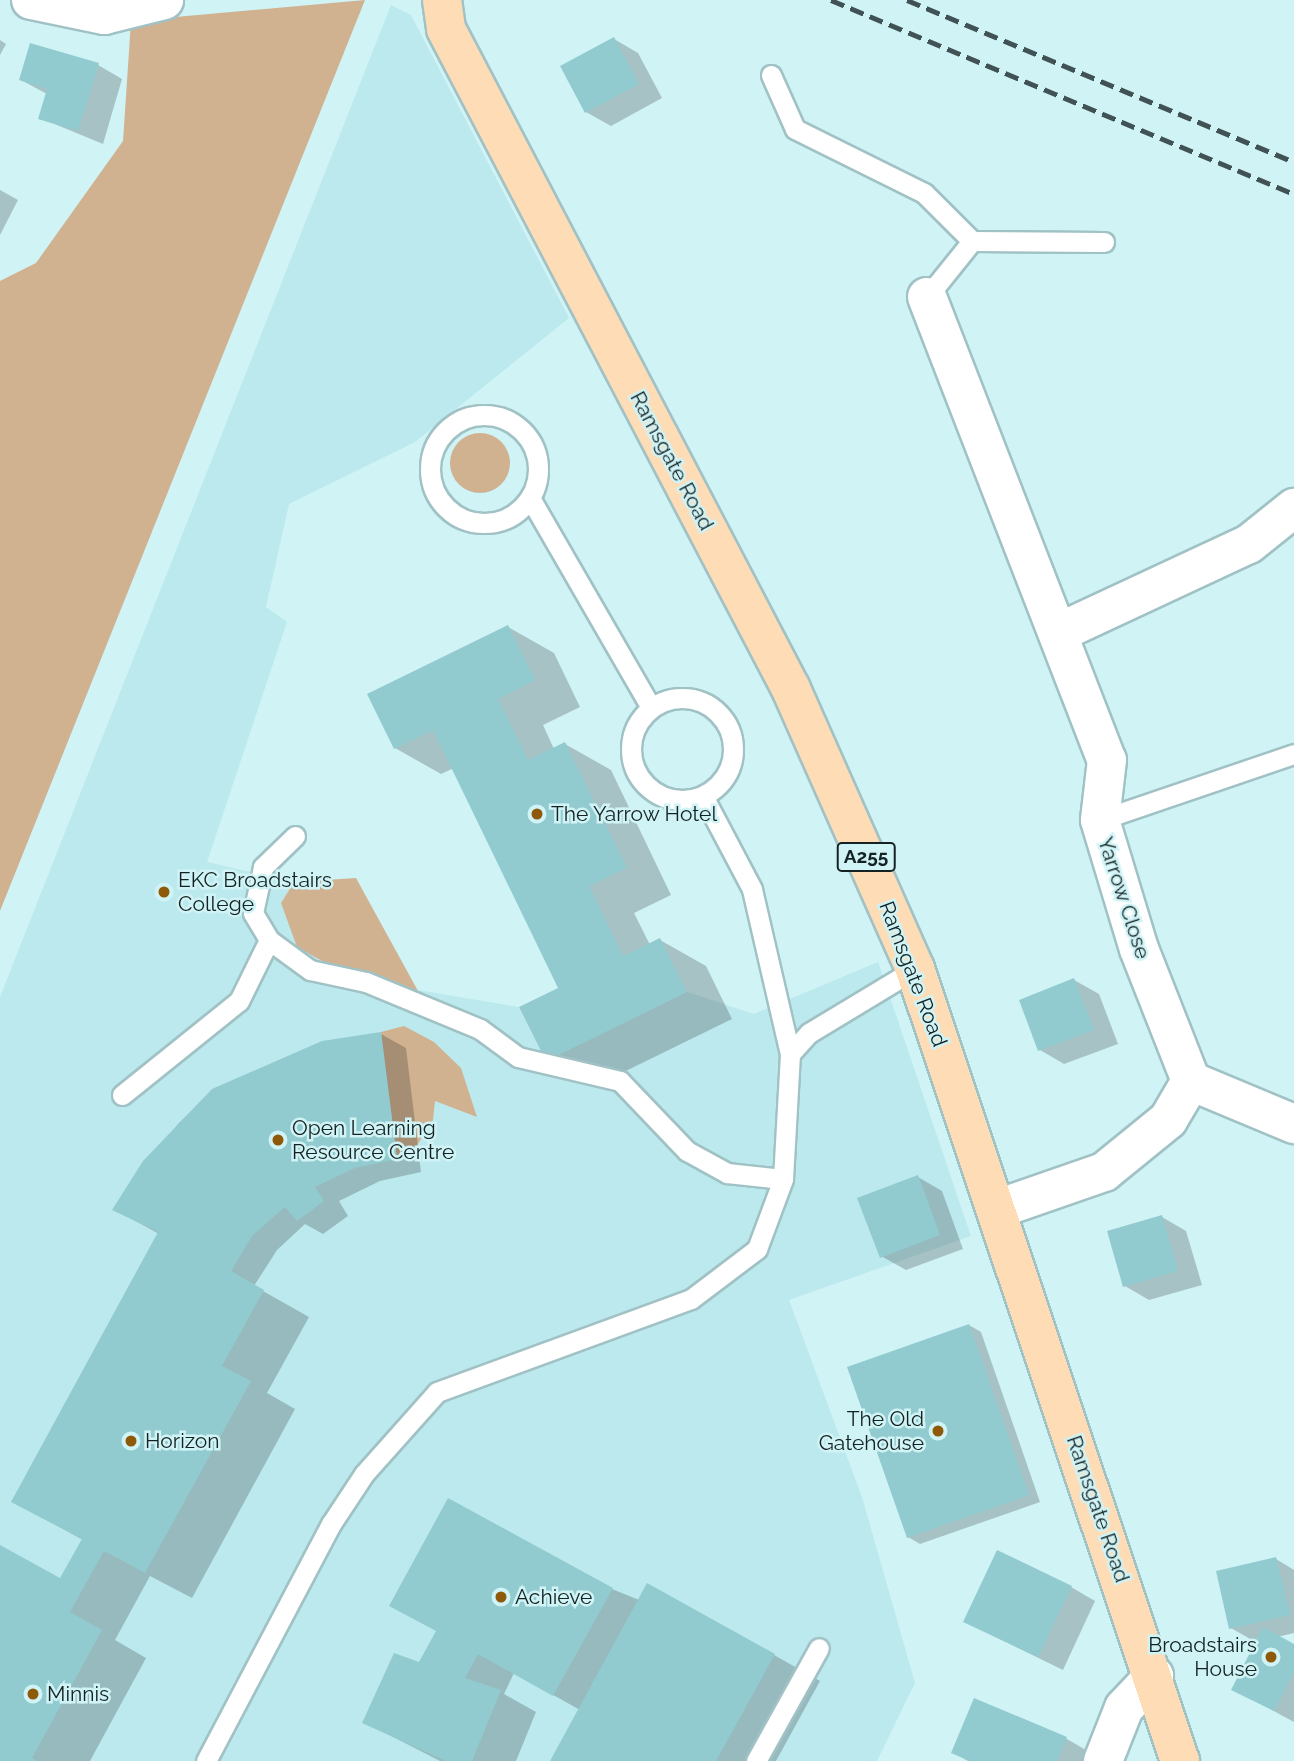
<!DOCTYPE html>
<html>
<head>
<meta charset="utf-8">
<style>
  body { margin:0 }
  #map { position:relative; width:1294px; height:1761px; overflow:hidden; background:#d0f3f6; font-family:Raleway,sans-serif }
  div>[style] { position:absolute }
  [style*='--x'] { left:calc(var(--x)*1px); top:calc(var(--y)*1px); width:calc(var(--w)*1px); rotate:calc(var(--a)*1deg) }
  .built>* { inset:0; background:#bce9ed }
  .green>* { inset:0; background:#d0b291 }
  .round { border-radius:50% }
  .shadow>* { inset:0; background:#0003 }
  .building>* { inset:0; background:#91cbd0 }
  .roads { filter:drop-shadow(2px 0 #a1c2c5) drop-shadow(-2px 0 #a1c2c5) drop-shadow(0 2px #a1c2c5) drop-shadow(0 -2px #a1c2c5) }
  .lane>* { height:19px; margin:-9.5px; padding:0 9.5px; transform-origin:9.5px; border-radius:9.5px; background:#fff }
  .lane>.ring { margin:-9.5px; padding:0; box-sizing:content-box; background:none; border:19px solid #fff; border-radius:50% }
  .street>* { height:38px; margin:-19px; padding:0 19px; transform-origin:19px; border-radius:19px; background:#fff }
  .primary>* { height:38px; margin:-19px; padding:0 19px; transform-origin:19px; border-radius:19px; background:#fddcb6 }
  .rail>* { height:5px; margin-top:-2.5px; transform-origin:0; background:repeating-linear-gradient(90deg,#405254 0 14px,transparent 0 21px) }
  .dots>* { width:19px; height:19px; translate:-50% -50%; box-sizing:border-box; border:4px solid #d0f3f6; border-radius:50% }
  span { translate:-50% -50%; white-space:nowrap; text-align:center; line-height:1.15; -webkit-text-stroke:5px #d0f3f6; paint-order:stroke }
  .shield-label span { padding:2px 5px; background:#d0f3f6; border:2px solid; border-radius:5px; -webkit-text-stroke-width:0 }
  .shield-label { font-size:19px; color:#152223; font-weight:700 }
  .street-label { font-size:21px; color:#152223 }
  .poi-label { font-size:21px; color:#152223 }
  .left { translate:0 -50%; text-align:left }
  .right { translate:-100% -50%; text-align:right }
</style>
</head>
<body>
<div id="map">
  <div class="built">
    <i style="clip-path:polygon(391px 5px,411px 15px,569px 318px,415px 442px,289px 504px,266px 607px,287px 622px,207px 862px,294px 882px,281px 903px,394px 986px,519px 1007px,546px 1061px,687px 992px,754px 1014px,878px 962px,971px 1236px,789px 1300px,862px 1497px,915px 1683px,877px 1761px,0 1761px,0 997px)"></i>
  </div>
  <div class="green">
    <i style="clip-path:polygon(365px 0,0 911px,0 281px,36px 263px,123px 141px,131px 21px)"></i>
    <i class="round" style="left:450px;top:433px;width:60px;height:60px"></i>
    <i style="clip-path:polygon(356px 878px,418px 991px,331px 966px,297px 947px,281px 903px,294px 882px)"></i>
    <i style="clip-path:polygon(404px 1026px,434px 1042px,461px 1068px,477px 1117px,435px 1101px,433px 1120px,414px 1150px,397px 1159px,381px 1032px)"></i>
  </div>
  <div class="shadow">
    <i style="clip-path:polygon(614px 39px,638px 53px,662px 98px,611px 126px,586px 112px)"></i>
    <i style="clip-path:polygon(0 40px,6px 44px,0 55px)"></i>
    <i style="clip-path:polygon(98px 65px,122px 79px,103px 144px,40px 118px,47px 94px,21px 80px)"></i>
    <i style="clip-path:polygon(0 190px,18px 200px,0 235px)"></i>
    <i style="clip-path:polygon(508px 627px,554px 653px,580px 707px,543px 725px,554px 749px,565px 744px,611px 770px,671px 895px,634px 913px,650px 945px,660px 940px,706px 966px,732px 1019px,593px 1087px,547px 1060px,561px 989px,454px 768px,441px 774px,395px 748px)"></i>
    <i style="clip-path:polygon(1074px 980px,1099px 994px,1118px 1044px,1064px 1064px,1040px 1050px)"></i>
    <i style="clip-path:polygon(381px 1034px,406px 1048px,421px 1172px,380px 1181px,339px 1201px,348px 1216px,323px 1234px,305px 1224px,277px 1250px,254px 1286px,309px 1317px,267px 1393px,295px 1409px,192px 1598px,150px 1576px,115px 1640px,146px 1658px,90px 1761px,0 1761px,0 1547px,61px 1580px,83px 1540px,13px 1501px,159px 1234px,114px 1209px,178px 1124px,213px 1090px)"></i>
    <i style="clip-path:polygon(918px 1177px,942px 1191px,963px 1249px,906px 1270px,881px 1256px)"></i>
    <i style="clip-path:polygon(1162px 1217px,1186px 1231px,1202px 1285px,1149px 1300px,1125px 1286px)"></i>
    <i style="clip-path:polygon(969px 1325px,981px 1332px,1040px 1502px,920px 1544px,908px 1537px)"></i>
    <i style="clip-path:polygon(1276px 1559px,1294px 1570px,1294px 1633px,1277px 1637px,1294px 1646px,1294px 1722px,1233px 1689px,1257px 1643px,1231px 1628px)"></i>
    <i style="clip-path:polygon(1071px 1587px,1095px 1601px,1063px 1670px,965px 1622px)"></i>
    <i style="clip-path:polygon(612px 1589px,774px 1655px,820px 1681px,776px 1761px,552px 1761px,580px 1710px,514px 1673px,504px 1694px,536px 1712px,516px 1761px,440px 1761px,364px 1722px,420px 1664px)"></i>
    <i style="clip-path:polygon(975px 1700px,1067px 1739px,1091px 1753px,1087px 1761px,968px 1761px,954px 1753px)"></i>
  </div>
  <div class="building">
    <i style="clip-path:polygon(614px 37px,639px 84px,585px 113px,560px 66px)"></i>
    <i style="clip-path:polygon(30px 43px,99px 63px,78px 131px,38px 119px,47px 89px,19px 80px)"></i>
    <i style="clip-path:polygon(508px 625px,535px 680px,498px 699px,528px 760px,565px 742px,627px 868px,589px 886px,623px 956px,660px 938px,687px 992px,546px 1061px,519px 1007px,558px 988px,433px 730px,394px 749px,367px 694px)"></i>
    <i style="clip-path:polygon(1074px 978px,1094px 1030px,1038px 1051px,1019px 1000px)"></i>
    <i style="clip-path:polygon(381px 1032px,397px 1159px,355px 1168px,315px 1187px,324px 1201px,297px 1221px,285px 1207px,252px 1236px,231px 1271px,264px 1290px,222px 1366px,251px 1381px,145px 1573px,104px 1551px,70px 1612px,102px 1630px,32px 1758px,37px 1761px,0 1761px,0 1545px,60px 1578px,82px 1539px,11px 1502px,158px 1232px,112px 1210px,143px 1161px,212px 1089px,322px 1041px)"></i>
    <i style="clip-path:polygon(918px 1175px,940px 1235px,880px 1258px,857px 1198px)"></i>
    <i style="clip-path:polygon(1162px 1215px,1178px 1271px,1123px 1287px,1107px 1231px)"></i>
    <i style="clip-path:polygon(969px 1324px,1029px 1495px,907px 1538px,847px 1367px)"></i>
    <i style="clip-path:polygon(448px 1498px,613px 1588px,553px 1696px,478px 1654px,465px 1678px,501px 1690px,472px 1761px,446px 1761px,362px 1723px,394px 1653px,419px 1662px,436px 1631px,389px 1606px)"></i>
    <i style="clip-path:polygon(997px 1550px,1072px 1586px,1038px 1657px,963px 1622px)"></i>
    <i style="clip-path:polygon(1276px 1557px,1290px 1615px,1229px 1629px,1216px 1571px)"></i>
    <i style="clip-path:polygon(647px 1583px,775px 1654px,716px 1761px,550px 1761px)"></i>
    <i style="clip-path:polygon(1263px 1627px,1294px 1644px,1294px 1671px,1274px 1711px,1231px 1690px)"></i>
    <i style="clip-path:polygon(974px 1698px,1067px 1737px,1057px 1761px,970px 1761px,951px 1753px)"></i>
  </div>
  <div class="roads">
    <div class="lane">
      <i style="--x:771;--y:75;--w:59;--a:66"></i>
      <i style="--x:795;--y:129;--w:144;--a:26.4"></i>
      <i style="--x:924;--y:193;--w:68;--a:45"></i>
      <i style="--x:972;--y:241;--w:132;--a:0.4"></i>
      <i style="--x:927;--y:297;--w:72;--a:-51.2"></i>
      <i class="ring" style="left:430px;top:415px;width:89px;height:89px"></i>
      <i style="--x:530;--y:498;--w:242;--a:60"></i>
      <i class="ring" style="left:631px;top:698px;width:83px;height:83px"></i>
      <i style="--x:1100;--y:820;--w:205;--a:-18.8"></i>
      <i style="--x:295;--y:836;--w:45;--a:135.9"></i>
      <i style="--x:263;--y:867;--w:47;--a:102.3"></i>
      <i style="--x:253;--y:913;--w:31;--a:59"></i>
      <i style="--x:269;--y:940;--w:51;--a:36.2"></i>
      <i style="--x:310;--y:970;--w:57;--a:12.1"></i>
      <i style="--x:366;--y:982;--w:123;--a:22.4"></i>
      <i style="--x:480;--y:1029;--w:47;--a:36.4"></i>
      <i style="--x:518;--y:1057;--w:105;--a:13.2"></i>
      <i style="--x:620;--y:1081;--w:97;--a:46.3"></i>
      <i style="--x:687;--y:1151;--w:46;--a:28.8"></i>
      <i style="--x:727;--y:1173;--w:56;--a:6.1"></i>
      <i style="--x:790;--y:1054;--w:28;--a:-48"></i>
      <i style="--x:809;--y:1033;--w:124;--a:-31.1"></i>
      <i style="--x:122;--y:1095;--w:150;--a:-38.8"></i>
      <i style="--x:239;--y:1001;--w:68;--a:-63.8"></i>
      <i style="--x:206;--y:1761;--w:268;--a:-62.2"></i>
      <i style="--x:331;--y:1524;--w:60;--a:-56.6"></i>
      <i style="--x:364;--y:1474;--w:110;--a:-48.3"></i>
      <i style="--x:437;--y:1392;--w:270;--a:-20.1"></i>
      <i style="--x:691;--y:1299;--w:83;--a:-37.1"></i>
      <i style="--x:757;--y:1249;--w:75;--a:-69.6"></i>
      <i style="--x:783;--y:1179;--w:125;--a:-86.8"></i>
      <i style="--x:790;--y:1054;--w:169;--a:-103"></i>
      <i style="--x:752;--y:889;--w:105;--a:-117.8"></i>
      <i style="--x:756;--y:1761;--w:129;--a:-60.9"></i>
    </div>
    <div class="street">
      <i style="--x:31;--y:0;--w:75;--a:11.6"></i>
      <i style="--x:104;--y:15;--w:62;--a:-14"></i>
      <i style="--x:927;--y:297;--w:497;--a:68.8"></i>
      <i style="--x:1107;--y:760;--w:60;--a:96.7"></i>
      <i style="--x:1100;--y:820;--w:135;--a:73.2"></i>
      <i style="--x:1139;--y:949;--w:142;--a:68.5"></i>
      <i style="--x:1191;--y:1081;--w:45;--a:120.5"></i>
      <i style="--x:1168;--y:1120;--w:82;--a:140.9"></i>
      <i style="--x:1104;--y:1172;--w:113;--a:160.9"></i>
      <i style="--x:1060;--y:632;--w:208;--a:-25"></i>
      <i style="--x:1249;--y:544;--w:58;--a:-38.7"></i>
      <i style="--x:1191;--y:1081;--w:112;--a:22.7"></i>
      <i style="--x:1103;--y:1761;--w:57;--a:-68.4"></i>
      <i style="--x:1124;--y:1708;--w:44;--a:-46.8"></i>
    </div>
    <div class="primary">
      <i style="--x:442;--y:0;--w:29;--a:82"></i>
      <i style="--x:446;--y:29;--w:745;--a:62.4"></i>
      <i style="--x:791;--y:689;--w:306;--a:66.1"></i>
      <i style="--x:915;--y:969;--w:835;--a:71.5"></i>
    </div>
  </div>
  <div class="rail">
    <i style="--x:831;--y:0;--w:502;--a:22.73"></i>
    <i style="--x:907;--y:0;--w:420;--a:22.7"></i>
  </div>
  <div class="dots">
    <i style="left:537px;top:814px;background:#8e5a0a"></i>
    <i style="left:164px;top:892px;background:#8e5a0a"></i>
    <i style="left:278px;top:1140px;background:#8e5a0a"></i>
    <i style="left:938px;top:1431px;background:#8e5a0a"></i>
    <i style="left:131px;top:1441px;background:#8e5a0a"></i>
    <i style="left:501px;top:1597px;background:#8e5a0a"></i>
    <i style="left:1271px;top:1657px;background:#8e5a0a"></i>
    <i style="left:33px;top:1694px;background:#8e5a0a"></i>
  </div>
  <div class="shield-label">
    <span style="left:866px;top:857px">A255</span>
  </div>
  <div class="street-label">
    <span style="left:672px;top:461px;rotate:62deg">Ramsgate Road</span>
    <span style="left:1124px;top:898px;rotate:72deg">Yarrow Close</span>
    <span style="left:913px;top:974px;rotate:69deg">Ramsgate Road</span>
    <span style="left:1098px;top:1509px;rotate:71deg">Ramsgate Road</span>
  </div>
  <div class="poi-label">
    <span class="left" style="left:551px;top:814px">The Yarrow Hotel</span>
    <span class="left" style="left:178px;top:892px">EKC Broadstairs<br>College</span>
    <span class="left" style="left:292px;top:1140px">Open Learning<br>Resource Centre</span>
    <span class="right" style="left:924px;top:1431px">The Old<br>Gatehouse</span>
    <span class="left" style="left:145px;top:1441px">Horizon</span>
    <span class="left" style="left:515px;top:1597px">Achieve</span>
    <span class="right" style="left:1257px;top:1657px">Broadstairs<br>House</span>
    <span class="left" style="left:47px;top:1694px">Minnis</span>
  </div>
</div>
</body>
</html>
